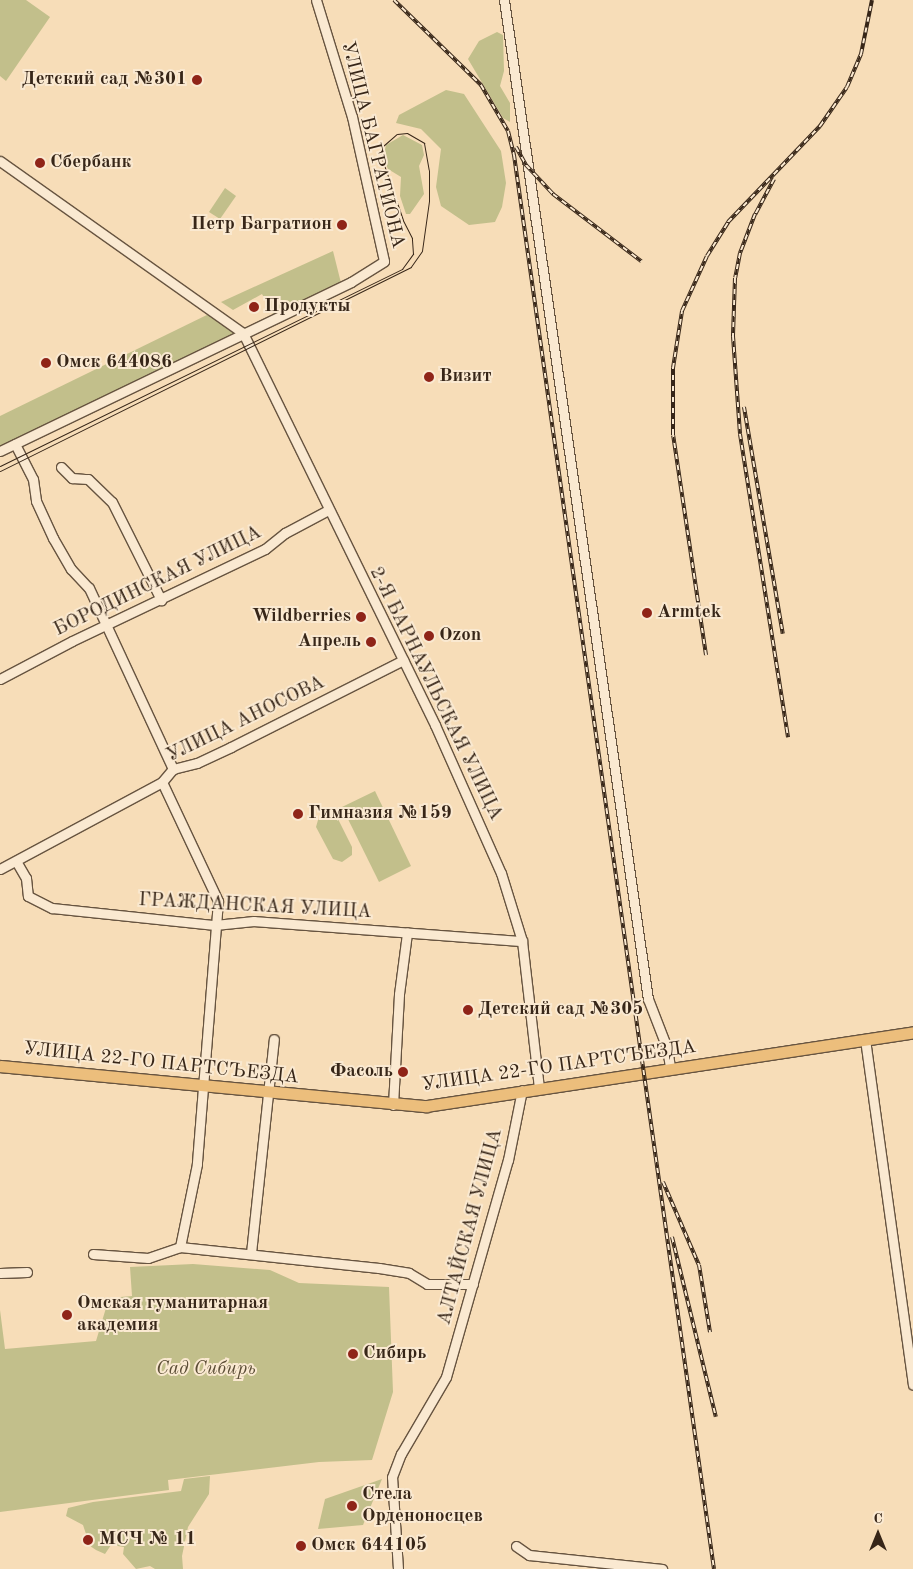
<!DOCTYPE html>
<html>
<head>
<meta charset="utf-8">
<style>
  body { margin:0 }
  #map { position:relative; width:913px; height:1569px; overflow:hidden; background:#f7ddb8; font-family:"Old Standard TT",serif }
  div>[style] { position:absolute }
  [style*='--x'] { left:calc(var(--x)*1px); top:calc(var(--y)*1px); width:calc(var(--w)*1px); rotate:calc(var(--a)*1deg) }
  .green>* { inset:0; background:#c2bf8b }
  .roads { filter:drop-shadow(1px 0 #675440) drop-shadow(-1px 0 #675440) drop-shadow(0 1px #675440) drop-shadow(0 -1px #675440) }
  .minor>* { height:9px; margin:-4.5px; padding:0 4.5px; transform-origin:4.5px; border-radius:4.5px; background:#fae9d1 }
  .major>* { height:11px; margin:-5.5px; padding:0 5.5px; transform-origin:5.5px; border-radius:5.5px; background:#ecbe7c }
  .tram>* { height:1px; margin:-0.5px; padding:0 0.5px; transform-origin:0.5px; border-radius:0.5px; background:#372618 }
  .rail>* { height:4px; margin-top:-2px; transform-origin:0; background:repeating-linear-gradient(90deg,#fae9d1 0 5.5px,#372618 0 11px); box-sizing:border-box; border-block:1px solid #372618 }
  .dots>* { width:14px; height:14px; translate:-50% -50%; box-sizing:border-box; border:2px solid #fae9d1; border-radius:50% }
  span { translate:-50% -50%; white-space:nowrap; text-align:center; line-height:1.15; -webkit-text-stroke:4px #fae9d1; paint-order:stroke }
  .poi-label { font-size:19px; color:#372618; font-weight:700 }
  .right { translate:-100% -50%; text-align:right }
  .left { translate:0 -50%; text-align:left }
  .street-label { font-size:19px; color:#372618 }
  .park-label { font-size:19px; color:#5a4c35; font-style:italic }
  .north { position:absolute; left:853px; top:1509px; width:50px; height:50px; -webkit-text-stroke:4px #fae9d1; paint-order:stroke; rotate:0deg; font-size:14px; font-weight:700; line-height:20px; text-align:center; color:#372618 }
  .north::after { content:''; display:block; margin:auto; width:18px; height:22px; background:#372618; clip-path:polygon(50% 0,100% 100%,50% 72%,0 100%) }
</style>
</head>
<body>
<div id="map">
  <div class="green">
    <i style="clip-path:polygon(0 0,26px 0,50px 17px,6px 81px,0 76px)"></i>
    <i style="clip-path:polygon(497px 32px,503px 35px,504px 71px,500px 86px,510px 103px,510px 122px,503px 118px,468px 59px,479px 41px)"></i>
    <i style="clip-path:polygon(446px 90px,464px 94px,501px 151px,506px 183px,502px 207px,495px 222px,469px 225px,441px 206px,436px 187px,441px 149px,421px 129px,396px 123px,399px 115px)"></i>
    <i style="clip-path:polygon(403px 135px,422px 145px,424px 155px,419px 166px,424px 194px,410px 214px,406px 214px,400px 196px,401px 177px,388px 169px,383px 158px,386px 145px)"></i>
    <i style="clip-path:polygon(225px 188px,236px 196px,220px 219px,209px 212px)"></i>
    <i style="clip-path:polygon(333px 251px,341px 283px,274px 316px,262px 294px,233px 310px,221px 302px)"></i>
    <i style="clip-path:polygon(215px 311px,236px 334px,0 449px,0 416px)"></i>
    <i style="clip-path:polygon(375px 791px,411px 866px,379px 882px,342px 807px)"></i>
    <i style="clip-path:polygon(328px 814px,337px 817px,352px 847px,352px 855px,342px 862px,333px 859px,316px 827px,318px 820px)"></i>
    <i style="clip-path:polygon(193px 1264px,270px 1270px,299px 1283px,389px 1287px,393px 1392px,372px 1460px,319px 1462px,168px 1480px,169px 1490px,0 1512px,0 1310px,5px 1349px,96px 1341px,109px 1298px,132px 1296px,130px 1267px)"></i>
    <i style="clip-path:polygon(210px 1476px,209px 1494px,188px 1527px,182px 1556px,183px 1569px,155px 1569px,150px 1566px,136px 1569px,123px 1554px,124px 1547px,111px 1545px,105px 1554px,96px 1550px,90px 1546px,83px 1525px,66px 1516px,68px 1508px,93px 1502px,181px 1491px,184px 1479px)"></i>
    <i style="clip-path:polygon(382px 1479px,363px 1525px,318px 1529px,325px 1499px)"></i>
  </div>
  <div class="roads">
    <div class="minor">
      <i style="--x:504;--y:0;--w:1009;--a:81.8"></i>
      <i style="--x:648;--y:999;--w:53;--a:68.8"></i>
      <i style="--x:667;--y:1048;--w:20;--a:81"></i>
      <i style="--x:0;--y:161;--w:298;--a:35.3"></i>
      <i style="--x:243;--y:333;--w:436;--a:63.9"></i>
      <i style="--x:435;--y:725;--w:162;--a:66"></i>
      <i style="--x:501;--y:873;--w:71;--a:72.8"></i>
      <i style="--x:522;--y:941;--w:147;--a:83.4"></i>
      <i style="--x:15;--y:444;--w:39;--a:63"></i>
      <i style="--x:33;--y:479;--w:22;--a:82"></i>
      <i style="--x:36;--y:501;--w:41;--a:65.3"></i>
      <i style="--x:53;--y:538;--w:36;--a:60"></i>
      <i style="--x:71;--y:569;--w:26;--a:47"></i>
      <i style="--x:89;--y:588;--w:200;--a:65.1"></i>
      <i style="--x:0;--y:451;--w:390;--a:-25.7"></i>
      <i style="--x:351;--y:282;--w:39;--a:-32"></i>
      <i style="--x:384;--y:261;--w:148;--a:-102.5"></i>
      <i style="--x:352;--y:117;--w:122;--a:-107.1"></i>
      <i style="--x:61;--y:467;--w:16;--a:45"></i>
      <i style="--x:72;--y:478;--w:16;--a:4"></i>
      <i style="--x:88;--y:479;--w:33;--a:44"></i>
      <i style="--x:112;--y:502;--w:110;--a:63.4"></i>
      <i style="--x:0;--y:679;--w:81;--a:-27.8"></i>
      <i style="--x:72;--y:641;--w:214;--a:-25.5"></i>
      <i style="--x:265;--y:549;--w:26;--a:-39"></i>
      <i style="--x:285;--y:533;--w:49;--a:-28.1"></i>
      <i style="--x:162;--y:782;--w:132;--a:64.8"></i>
      <i style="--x:218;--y:901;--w:264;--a:94.6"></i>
      <i style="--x:197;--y:1164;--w:85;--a:101.6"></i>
      <i style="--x:16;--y:861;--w:20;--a:60"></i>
      <i style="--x:26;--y:878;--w:18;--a:84"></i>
      <i style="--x:28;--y:896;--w:27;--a:27"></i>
      <i style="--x:52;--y:908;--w:164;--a:6"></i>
      <i style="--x:215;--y:925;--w:39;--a:-6"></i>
      <i style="--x:254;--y:921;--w:269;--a:4.3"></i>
      <i style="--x:0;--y:869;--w:184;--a:-28.2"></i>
      <i style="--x:162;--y:782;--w:17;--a:-50"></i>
      <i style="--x:173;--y:769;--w:25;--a:-14"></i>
      <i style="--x:197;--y:763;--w:38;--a:-25"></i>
      <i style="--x:231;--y:747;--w:193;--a:-26.8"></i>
      <i style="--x:865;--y:1039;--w:349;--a:82.1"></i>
      <i style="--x:393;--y:1105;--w:111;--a:-86.9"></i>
      <i style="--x:399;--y:994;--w:62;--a:-82.5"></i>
      <i style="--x:251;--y:1253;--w:215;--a:-83.9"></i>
      <i style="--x:93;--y:1254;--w:55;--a:4.2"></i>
      <i style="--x:148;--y:1258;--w:34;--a:-19"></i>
      <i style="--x:180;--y:1247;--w:200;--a:6"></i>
      <i style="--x:379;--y:1268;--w:30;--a:9"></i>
      <i style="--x:409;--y:1273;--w:21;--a:31"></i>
      <i style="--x:427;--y:1284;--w:46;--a:0"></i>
      <i style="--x:0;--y:1273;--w:27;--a:-2"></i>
      <i style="--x:516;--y:1546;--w:16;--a:35"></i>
      <i style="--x:529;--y:1555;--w:134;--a:6"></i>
      <i style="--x:398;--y:1569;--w:92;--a:-93.7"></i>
      <i style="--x:392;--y:1477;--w:25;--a:-69"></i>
      <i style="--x:401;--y:1454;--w:89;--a:-59.7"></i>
      <i style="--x:446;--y:1377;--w:226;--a:-74.1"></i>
      <i style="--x:508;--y:1160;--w:71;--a:-78.7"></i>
    </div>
    <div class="major">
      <i style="--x:0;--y:1066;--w:428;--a:5.4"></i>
      <i style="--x:426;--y:1106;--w:493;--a:-8.6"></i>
    </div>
  </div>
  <div class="tram">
    <i style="--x:0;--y:466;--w:448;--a:-26.1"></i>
    <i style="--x:402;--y:269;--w:19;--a:-54"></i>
    <i style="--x:413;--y:254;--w:16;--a:-94"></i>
    <i style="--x:412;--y:238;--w:20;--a:-117"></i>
    <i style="--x:403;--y:220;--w:68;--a:-109"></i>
    <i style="--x:381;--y:156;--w:10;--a:-79"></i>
    <i style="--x:383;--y:146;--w:18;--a:-41"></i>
    <i style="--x:397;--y:134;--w:10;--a:-6"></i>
    <i style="--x:407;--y:133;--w:20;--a:30"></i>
    <i style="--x:424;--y:143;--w:27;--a:80"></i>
    <i style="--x:429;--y:170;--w:31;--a:90"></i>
    <i style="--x:429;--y:201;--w:50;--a:98"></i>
    <i style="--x:422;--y:251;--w:19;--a:125"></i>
    <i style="--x:411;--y:267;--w:459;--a:153.6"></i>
  </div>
  <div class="rail">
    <i style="--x:394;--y:0;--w:122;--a:44.3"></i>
    <i style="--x:481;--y:85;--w:53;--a:59.6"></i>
    <i style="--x:508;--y:131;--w:25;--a:76"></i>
    <i style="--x:514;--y:155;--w:1428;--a:81.95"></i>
    <i style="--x:516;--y:147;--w:21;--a:61"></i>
    <i style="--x:526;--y:165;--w:40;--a:47"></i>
    <i style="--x:553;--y:194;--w:111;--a:37.3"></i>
    <i style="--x:774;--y:179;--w:40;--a:118"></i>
    <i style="--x:755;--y:214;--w:42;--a:111"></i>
    <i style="--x:740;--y:253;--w:25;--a:101"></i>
    <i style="--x:735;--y:278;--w:58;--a:92"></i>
    <i style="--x:733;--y:336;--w:98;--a:85.9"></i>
    <i style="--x:740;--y:434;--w:307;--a:81"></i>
    <i style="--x:744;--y:407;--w:230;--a:80.3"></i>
    <i style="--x:706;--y:655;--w:222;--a:-98.5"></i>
    <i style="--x:673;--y:435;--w:67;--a:-90"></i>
    <i style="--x:673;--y:368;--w:58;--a:-81"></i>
    <i style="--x:682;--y:311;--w:60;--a:-65.6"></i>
    <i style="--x:707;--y:256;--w:40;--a:-58"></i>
    <i style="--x:728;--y:222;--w:133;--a:-46.2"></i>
    <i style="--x:820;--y:126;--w:47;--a:-55.3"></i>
    <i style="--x:847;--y:87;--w:36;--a:-67"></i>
    <i style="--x:861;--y:54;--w:55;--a:-78.5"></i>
    <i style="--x:663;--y:1182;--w:90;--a:66.6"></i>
    <i style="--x:699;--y:1265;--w:68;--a:80.7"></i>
    <i style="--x:672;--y:1237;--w:185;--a:76.3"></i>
  </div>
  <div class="dots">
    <i style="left:197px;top:80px;background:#8f2418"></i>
    <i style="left:40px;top:163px;background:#8f2418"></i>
    <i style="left:342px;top:225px;background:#8f2418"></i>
    <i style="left:254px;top:307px;background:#8f2418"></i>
    <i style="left:46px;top:363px;background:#8f2418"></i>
    <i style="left:429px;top:377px;background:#8f2418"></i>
    <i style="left:647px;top:613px;background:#8f2418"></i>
    <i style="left:361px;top:617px;background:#8f2418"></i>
    <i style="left:429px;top:636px;background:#8f2418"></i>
    <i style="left:371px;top:642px;background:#8f2418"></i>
    <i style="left:298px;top:814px;background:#8f2418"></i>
    <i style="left:468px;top:1010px;background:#8f2418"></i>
    <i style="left:403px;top:1072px;background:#8f2418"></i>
    <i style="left:67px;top:1315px;background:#8f2418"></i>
    <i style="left:353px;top:1354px;background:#8f2418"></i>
    <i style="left:352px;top:1506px;background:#8f2418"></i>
    <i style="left:88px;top:1540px;background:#8f2418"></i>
    <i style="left:301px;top:1546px;background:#8f2418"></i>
  </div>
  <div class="poi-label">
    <span class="right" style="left:187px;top:80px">Детский сад №301</span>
    <span class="left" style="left:50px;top:163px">Сбербанк</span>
    <span class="right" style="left:332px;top:225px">Петр Багратион</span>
    <span class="left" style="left:264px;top:307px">Продукты</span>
    <span class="left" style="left:56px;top:363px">Омск 644086</span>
    <span class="left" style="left:439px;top:377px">Визит</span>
    <span class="left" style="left:657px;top:613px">Armtek</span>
    <span class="right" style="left:351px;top:617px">Wildberries</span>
    <span class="left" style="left:439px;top:636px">Ozon</span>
    <span class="right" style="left:361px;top:642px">Апрель</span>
    <span class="left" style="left:308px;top:814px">Гимназия №159</span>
    <span class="left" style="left:478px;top:1010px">Детский сад №305</span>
    <span class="right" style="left:393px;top:1072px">Фасоль</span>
    <span class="left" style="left:77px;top:1315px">Омская гуманитарная<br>академия</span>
    <span class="left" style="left:363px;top:1354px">Сибирь</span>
    <span class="left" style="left:362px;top:1506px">Стела<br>Орденоносцев</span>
    <span class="left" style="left:99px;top:1540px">МСЧ № 11</span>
    <span class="left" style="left:311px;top:1546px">Омск 644105</span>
  </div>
  <div class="street-label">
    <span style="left:372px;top:145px;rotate:76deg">УЛИЦА БАГРАТИОНА</span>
    <span style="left:158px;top:582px;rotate:-26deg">БОРОДИНСКАЯ УЛИЦА</span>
    <span style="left:435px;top:694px;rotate:64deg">2-Я БАРНАУЛЬСКАЯ УЛИЦА</span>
    <span style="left:246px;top:720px;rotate:-26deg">УЛИЦА АНОСОВА</span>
    <span style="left:255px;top:907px;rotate:3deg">ГРАЖДАНСКАЯ УЛИЦА</span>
    <span style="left:161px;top:1064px;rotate:6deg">УЛИЦА 22-ГО ПАРТСЪЕЗДА</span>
    <span style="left:559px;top:1067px;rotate:-8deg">УЛИЦА 22-ГО ПАРТСЪЕЗДА</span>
    <span style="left:471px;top:1227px;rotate:-75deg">АЛТАЙСКАЯ УЛИЦА</span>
  </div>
  <div class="park-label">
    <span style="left:206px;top:1370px">Сад Сибирь</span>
  </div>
  <div class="north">С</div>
</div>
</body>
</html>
